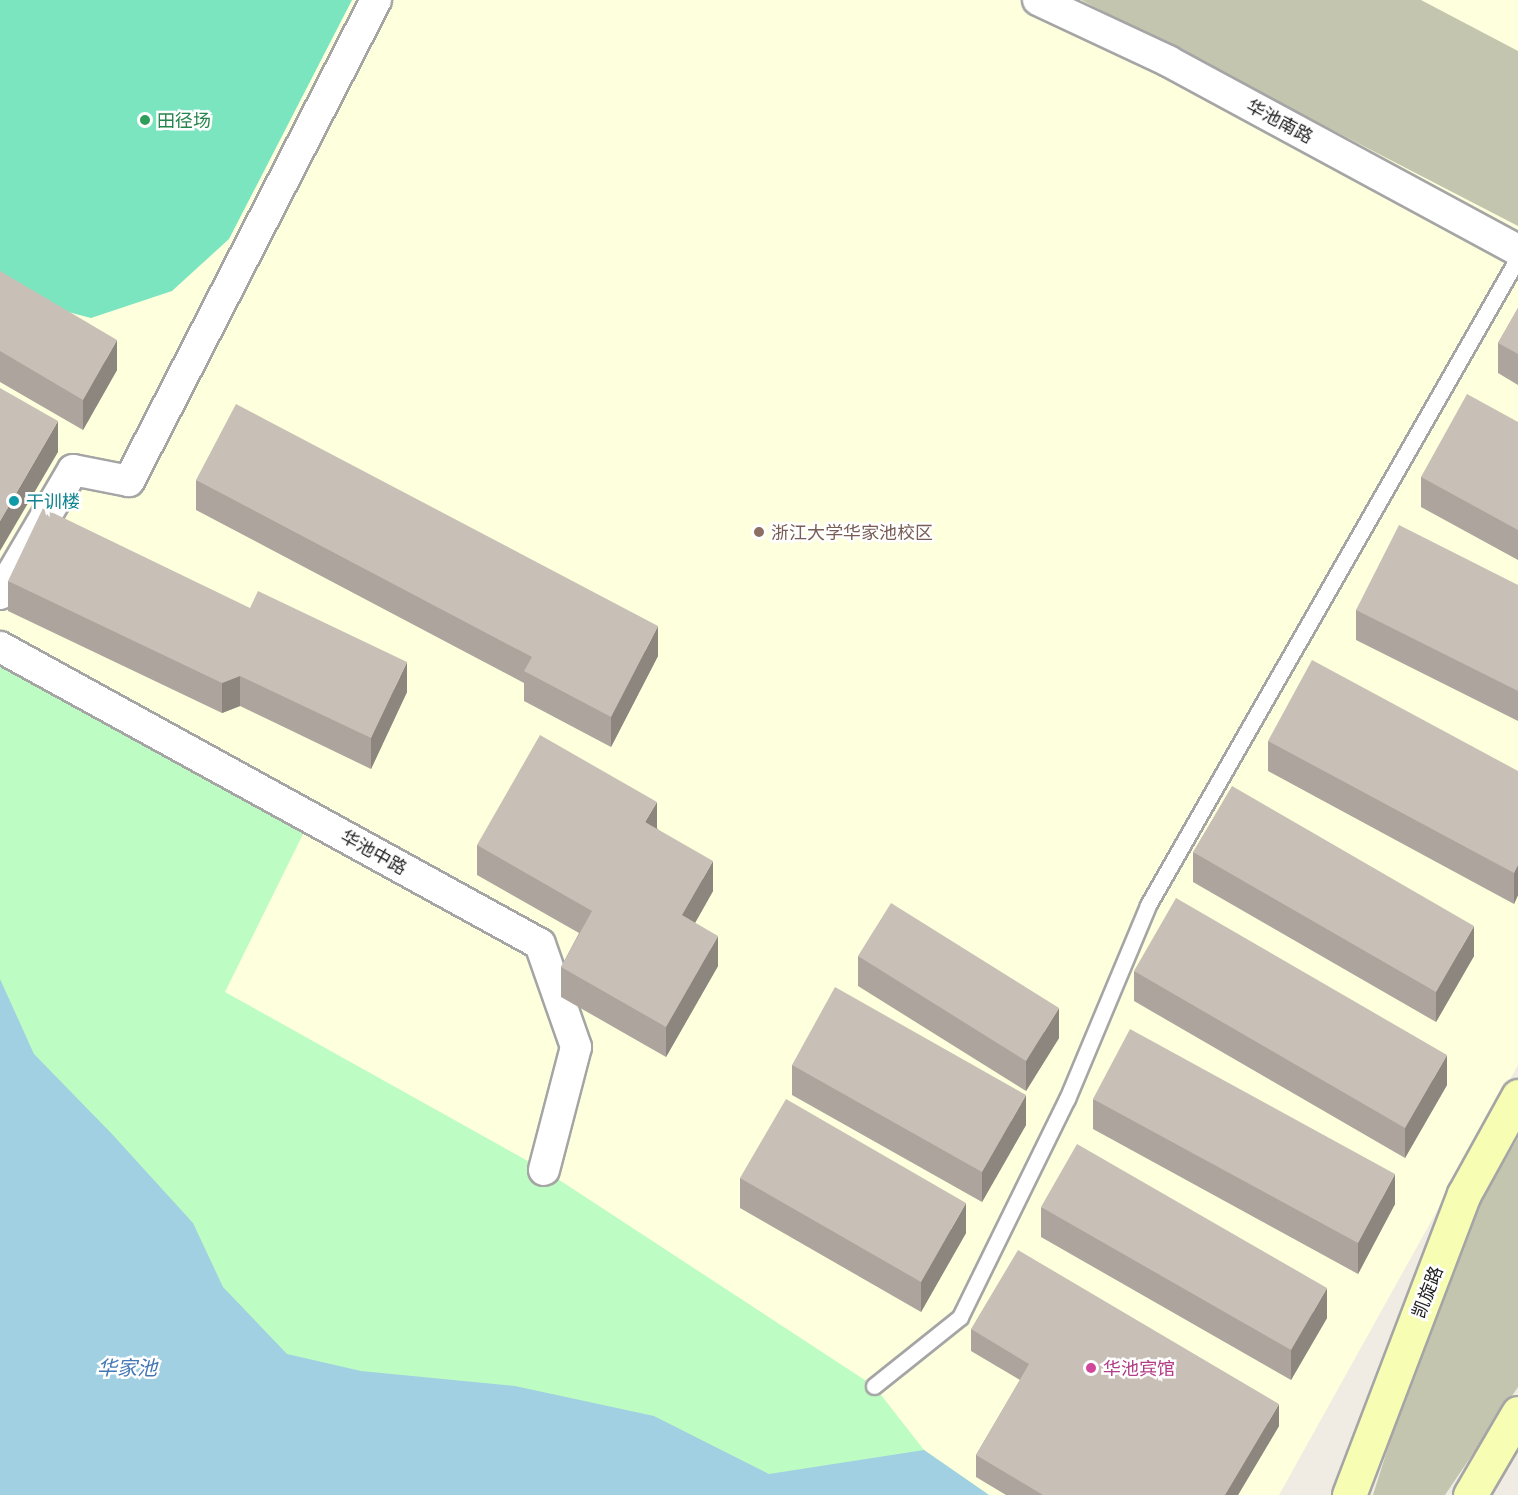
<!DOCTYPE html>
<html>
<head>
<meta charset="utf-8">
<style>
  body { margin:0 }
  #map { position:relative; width:1518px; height:1495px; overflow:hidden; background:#f0ece3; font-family:"Golos Text","Noto Sans SC",sans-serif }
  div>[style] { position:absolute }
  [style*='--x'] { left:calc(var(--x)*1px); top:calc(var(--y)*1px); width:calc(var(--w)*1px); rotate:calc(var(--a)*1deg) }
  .education>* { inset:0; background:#feffdd }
  .construction>* { inset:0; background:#c4c5ae }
  .park>* { inset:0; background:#bdfdc4 }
  .pitch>* { inset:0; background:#7be5c0 }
  .water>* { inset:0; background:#a0d0e1 }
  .roads { filter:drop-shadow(2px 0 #a5a5a5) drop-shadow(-2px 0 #a5a5a5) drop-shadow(0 2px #a5a5a5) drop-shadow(0 -2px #a5a5a5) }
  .lane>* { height:15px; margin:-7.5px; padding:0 7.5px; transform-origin:7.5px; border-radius:7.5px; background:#fff }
  .street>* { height:30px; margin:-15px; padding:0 15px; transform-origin:15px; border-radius:15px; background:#fff }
  .secondary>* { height:33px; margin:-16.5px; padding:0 16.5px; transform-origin:16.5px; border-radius:16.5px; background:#f7feb3 }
  .wall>* { inset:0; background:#aca49d }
  .shaded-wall>* { inset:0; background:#8c867f }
  .building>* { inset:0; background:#c8bfb6 }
  .dots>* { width:16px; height:16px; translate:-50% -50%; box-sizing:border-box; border:3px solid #fff; border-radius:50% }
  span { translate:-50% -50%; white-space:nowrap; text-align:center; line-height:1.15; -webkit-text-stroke:5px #fff; paint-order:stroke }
  .leisure-label { font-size:18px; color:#27864d }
  .left { translate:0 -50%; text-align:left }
  .street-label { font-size:18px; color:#1e1e1e }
  .culture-label { font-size:18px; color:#0d838f }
  .education-label { font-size:18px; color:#785e54 }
  .hotel-label { font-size:18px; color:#b23c85 }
  .water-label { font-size:20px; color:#4377b5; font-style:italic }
</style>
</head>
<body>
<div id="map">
  <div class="education">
    <i style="clip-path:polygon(0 0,1518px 0,1518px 1065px,1279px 1495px,0 1495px)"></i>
  </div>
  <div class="construction">
    <i style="clip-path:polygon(1081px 0,1421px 0,1518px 51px,1518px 226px)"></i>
    <i style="clip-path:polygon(1518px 1138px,1518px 1387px,1445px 1495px,1373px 1495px,1443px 1273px,1469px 1222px)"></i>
  </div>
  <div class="park">
    <i style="clip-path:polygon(0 647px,311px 818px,225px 992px,544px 1170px,874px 1386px,924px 1450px,989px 1495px,0 1495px)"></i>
  </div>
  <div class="pitch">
    <i style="clip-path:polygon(0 0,352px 0,229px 239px,172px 291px,91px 318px,0 294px)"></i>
  </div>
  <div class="water">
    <i style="clip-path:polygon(0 979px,34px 1054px,112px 1134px,193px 1223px,223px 1287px,287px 1354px,361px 1371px,515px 1386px,654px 1416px,769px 1474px,924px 1450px,989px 1495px,0 1495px)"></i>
  </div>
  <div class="roads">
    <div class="lane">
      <i style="--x:874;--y:1386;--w:110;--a:-38.7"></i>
      <i style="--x:960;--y:1317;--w:243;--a:-63.9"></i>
      <i style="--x:1067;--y:1099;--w:210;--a:-67.3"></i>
      <i style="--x:1148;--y:905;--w:745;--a:-60.24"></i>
    </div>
    <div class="street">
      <i style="--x:1038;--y:0;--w:144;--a:25.1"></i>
      <i style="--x:1168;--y:61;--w:398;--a:28.4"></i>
      <i style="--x:0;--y:594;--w:144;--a:-59.5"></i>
      <i style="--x:73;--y:470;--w:57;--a:11.1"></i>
      <i style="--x:129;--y:481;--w:541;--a:-62.82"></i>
      <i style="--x:0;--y:647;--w:616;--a:28.81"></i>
      <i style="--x:540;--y:944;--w:109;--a:70.7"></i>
      <i style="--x:576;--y:1047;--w:127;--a:104.6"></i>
    </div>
    <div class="secondary">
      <i style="--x:1349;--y:1495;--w:322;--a:-69.1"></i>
      <i style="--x:1464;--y:1194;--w:112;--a:-61.1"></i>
      <i style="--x:1470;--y:1495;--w:95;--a:-59.7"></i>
    </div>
  </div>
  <div class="wall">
    <i style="clip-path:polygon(0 271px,117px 370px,83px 430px,0 382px)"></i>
    <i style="clip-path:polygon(1518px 308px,1518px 385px,1498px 373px,1498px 343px)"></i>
    <i style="clip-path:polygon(1518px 422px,1518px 560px,1421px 507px,1421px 477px)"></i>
    <i style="clip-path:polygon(196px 480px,658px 656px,611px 747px,524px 701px,524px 683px,196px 510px)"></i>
    <i style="clip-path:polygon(8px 581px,407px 692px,371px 769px,240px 706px,222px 713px,8px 611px)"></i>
    <i style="clip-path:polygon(1518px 585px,1518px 721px,1356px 640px,1356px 610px)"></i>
    <i style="clip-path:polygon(1268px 741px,1518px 771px,1518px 895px,1514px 904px,1268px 771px)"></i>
    <i style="clip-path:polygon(657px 828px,713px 891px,695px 923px,718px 966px,666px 1057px,561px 997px,561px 967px,579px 933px,477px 875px,477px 845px)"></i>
    <i style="clip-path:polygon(1193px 852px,1474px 956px,1436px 1022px,1193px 882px)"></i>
    <i style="clip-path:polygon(858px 956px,1059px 1038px,1026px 1091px,858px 986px)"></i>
    <i style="clip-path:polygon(1134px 971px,1447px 1085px,1405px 1158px,1134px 1001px)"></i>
    <i style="clip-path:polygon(792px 1065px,1026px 1125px,982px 1202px,792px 1095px)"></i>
    <i style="clip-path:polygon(1093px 1099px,1395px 1204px,1358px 1274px,1093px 1129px)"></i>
    <i style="clip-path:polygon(740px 1178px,966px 1233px,921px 1312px,740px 1208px)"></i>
    <i style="clip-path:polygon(1041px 1207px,1327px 1318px,1291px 1380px,1041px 1237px)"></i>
    <i style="clip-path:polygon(971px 1329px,1279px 1426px,1238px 1495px,1006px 1495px,976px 1477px,976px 1455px,1020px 1380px,971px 1351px)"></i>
  </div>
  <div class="shaded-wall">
    <i style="clip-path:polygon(117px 340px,117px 370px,83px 430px,83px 400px)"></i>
    <i style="clip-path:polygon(58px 421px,58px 452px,0 551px,0 521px)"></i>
    <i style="clip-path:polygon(658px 626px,658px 656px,611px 747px,611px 717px)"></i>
    <i style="clip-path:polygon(407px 662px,407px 692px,371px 769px,371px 738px)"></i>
    <i style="clip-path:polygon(240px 676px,240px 706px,222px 713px,222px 683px)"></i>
    <i style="clip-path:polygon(657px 802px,657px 832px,645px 822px)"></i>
    <i style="clip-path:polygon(713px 861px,713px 891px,682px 946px,682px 915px)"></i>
    <i style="clip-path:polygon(1518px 865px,1518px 895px,1514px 904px,1514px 873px)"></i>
    <i style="clip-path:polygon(1474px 926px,1474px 956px,1436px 1022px,1436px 992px)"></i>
    <i style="clip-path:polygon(718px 936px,718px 966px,666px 1057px,666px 1027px)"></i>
    <i style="clip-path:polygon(1059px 1008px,1059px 1038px,1026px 1091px,1026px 1061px)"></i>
    <i style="clip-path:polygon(1447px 1055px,1447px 1085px,1405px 1158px,1405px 1128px)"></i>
    <i style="clip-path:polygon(1026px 1095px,1026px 1125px,982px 1202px,982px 1172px)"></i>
    <i style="clip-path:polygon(1395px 1174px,1395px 1204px,1358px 1274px,1358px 1243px)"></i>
    <i style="clip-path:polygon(966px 1203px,966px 1233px,921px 1312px,921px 1282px)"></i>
    <i style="clip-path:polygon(1327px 1288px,1327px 1318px,1291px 1380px,1291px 1350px)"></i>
    <i style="clip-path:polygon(1279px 1404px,1279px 1426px,1238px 1495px,1225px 1495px)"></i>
  </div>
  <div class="building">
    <i style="clip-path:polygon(0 271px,117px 340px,83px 400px,0 351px)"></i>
    <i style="clip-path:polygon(1518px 308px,1518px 354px,1498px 343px)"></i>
    <i style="clip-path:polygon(0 388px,58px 421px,0 521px)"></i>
    <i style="clip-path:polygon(1467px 394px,1518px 422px,1518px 530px,1421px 477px)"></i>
    <i style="clip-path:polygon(236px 404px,658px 626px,611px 717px,524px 671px,532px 657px,196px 480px)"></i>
    <i style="clip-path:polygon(43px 508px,250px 608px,258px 591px,407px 662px,371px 738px,240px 676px,222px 683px,8px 581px)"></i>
    <i style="clip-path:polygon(1399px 525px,1518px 585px,1518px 691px,1356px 610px)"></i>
    <i style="clip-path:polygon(1312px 660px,1518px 771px,1518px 865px,1514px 873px,1268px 741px)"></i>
    <i style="clip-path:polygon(540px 735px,657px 802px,645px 822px,713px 861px,682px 915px,718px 936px,666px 1027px,561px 967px,592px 911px,477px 845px)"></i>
    <i style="clip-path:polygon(1232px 786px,1474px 926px,1436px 992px,1193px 852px)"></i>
    <i style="clip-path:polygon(1176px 898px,1447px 1055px,1405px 1128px,1134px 971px)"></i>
    <i style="clip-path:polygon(891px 903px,1059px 1008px,1026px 1061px,858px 956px)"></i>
    <i style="clip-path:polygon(835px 987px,1026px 1095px,982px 1172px,792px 1065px)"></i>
    <i style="clip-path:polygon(1130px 1029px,1395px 1174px,1358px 1243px,1093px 1099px)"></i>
    <i style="clip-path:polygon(786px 1099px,966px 1203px,921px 1282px,740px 1178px)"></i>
    <i style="clip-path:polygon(1077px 1144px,1327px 1288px,1291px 1350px,1041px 1207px)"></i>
    <i style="clip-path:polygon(1018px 1250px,1279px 1404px,1225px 1495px,1043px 1495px,976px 1455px,1029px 1364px,971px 1329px)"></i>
  </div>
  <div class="dots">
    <i style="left:145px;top:120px;background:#2e9e5b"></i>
    <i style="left:14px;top:501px;background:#0f9aa8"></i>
    <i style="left:759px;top:532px;background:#8d6e63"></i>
    <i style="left:1091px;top:1368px;background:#d1479c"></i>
  </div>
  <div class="leisure-label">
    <span class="left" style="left:157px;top:120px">田径场</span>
  </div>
  <div class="street-label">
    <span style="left:1280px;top:121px;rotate:28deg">华池南路</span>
    <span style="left:374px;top:852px;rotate:29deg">华池中路</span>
    <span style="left:1427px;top:1292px;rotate:-69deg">凯旋路</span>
  </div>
  <div class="culture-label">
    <span class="left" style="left:26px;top:501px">干训楼</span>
  </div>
  <div class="education-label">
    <span class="left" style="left:771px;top:532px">浙江大学华家池校区</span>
  </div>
  <div class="hotel-label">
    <span class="left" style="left:1103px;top:1368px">华池宾馆</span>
  </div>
  <div class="water-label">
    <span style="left:127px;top:1367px">华家池</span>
  </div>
</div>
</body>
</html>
